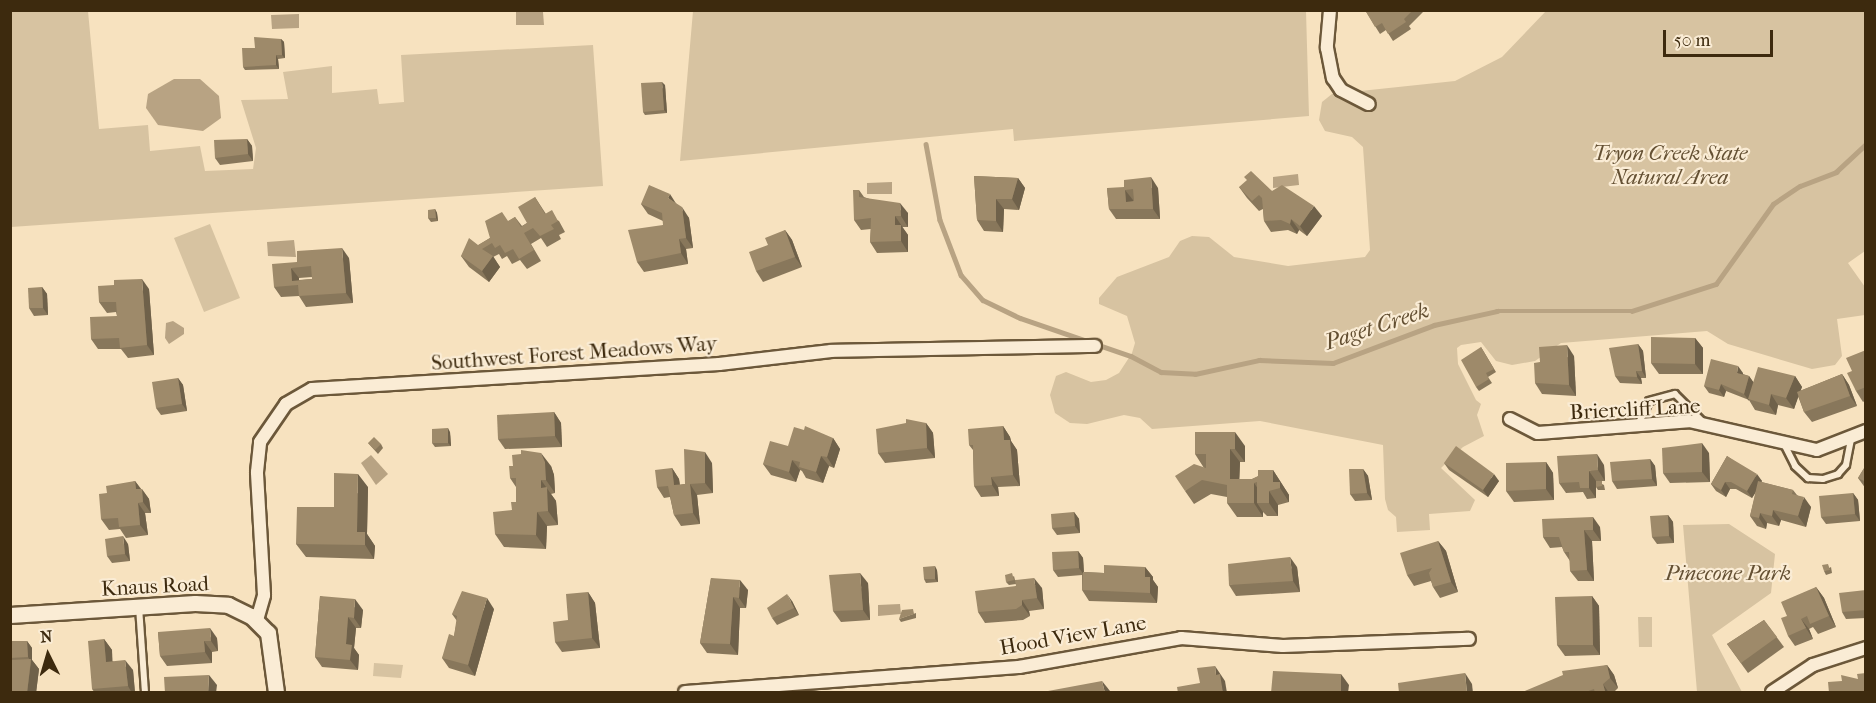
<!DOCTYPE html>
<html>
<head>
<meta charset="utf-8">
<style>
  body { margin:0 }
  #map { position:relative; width:1876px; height:703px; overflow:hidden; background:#f7e2bf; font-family:"IM FELL French Canon",serif }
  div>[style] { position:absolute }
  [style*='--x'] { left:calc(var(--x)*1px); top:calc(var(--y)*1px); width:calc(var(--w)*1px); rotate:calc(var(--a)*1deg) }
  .green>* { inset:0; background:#d7c3a1 }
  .water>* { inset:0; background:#b8a383 }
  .stream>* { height:4.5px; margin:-2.25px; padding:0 2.25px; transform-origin:2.25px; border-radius:2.25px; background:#b8a383 }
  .roads { filter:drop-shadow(2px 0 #6c583a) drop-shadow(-2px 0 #6c583a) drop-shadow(0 2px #6c583a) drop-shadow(0 -2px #6c583a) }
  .service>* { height:6px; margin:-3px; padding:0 3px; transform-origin:3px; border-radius:3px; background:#faecd5 }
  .minor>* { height:12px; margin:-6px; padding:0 6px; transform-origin:6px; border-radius:6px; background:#faecd5 }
  .tertiary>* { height:15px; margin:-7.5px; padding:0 7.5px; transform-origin:7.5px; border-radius:7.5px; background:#faecd5 }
  .wall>* { inset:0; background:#88775b }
  .shaded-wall>* { inset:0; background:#6f614a }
  .building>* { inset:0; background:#9e8a6a }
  span { translate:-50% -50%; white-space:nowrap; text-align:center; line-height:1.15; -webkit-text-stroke:4.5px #faecd5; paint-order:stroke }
  .park-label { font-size:21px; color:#645033; font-style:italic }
  .street-label { font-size:21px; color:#3d2a0e }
  .water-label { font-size:22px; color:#624e31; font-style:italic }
  .frame { position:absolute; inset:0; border:12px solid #3d2a0e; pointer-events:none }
  .north { position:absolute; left:18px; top:625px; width:60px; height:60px; -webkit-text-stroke:4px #faecd5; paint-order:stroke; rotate:355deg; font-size:16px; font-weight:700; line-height:24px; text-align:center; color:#3d2a0e }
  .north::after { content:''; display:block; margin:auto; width:21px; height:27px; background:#3d2a0e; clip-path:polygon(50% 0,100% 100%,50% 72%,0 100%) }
  .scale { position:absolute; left:1663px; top:30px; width:110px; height:27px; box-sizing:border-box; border:3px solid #3d2a0e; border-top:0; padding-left:8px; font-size:18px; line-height:21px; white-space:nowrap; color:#3d2a0e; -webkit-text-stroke:4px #faecd5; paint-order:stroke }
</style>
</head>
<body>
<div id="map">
  <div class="green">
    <i style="clip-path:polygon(11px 10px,88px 11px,99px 129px,148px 125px,150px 151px,200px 146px,205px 171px,253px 169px,256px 148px,241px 100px,288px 99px,283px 72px,332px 66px,332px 93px,377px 89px,379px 104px,404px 102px,401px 55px,593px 45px,603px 186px,11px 227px)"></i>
    <i style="clip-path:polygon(693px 11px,1306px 11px,1309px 116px,1014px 141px,1013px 129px,680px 161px)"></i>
    <i style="clip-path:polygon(1546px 11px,1865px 11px,1865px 251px,1848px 263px,1865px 287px,1865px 315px,1837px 319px,1842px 356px,1835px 365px,1812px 369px,1728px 344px,1707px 331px,1561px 343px,1535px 361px,1512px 365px,1496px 361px,1481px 342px,1461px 345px,1457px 348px,1458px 364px,1476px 400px,1481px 404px,1477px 415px,1484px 436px,1463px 447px,1441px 468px,1475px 500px,1470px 511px,1429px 514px,1430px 530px,1397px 532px,1396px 517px,1388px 510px,1385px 499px,1383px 445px,1260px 421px,1152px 429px,1140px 418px,1124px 415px,1087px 424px,1070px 423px,1055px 413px,1050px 395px,1056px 376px,1066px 372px,1091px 382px,1106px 380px,1119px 373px,1132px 353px,1135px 343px,1127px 316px,1099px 304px,1099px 298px,1117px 277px,1169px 257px,1180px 241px,1192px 236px,1209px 237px,1234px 257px,1288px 266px,1365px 257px,1370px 250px,1363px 147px,1352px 137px,1325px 131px,1319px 120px,1322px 102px,1332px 94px,1455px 81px,1502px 57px)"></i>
    <i style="clip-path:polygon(210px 224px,240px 298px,204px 312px,174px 238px)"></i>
    <i style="clip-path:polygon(1729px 524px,1775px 554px,1771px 593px,1712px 635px,1742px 692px,1697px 692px,1683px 525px)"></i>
    <i style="clip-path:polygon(1652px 617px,1652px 647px,1639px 647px,1638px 617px)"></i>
    <i style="clip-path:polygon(374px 663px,403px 665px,401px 678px,373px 676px)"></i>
  </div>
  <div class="water">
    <i style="clip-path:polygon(516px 12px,543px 12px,544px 25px,516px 25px)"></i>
    <i style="clip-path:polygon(299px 14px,299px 28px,272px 29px,271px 15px)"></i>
    <i style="clip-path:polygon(174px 79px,200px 79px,219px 96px,221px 118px,203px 131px,158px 125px,146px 108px,148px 94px)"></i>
    <i style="clip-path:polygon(1298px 174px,1299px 185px,1273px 188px,1273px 177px)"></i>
    <i style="clip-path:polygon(892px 182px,892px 194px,867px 194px,867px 183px)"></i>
    <i style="clip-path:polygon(294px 240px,296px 257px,268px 256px,267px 242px)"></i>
    <i style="clip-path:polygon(173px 321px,184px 328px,184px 334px,169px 344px,165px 338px,166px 323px)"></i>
    <i style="clip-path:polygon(371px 455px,388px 474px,376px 485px,361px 463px)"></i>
    <i style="clip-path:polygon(900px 604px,901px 614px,878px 616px,878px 605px)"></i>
  </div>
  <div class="stream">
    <i style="--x:926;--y:144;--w:77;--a:79.6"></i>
    <i style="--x:940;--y:220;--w:59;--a:69.1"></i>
    <i style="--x:961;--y:275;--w:33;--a:49"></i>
    <i style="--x:983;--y:300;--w:41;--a:25.9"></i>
    <i style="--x:1020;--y:318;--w:117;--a:18.9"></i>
    <i style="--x:1131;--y:356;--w:34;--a:28"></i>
    <i style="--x:1161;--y:372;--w:34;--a:3"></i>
    <i style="--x:1195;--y:374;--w:66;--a:-12.3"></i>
    <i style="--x:1259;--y:360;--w:74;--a:2.3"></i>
    <i style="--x:1333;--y:363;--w:108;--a:-20.6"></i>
    <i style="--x:1434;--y:325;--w:65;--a:-12.5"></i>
    <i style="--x:1497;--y:311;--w:135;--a:0"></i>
    <i style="--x:1632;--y:311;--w:88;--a:-17.8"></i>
    <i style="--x:1716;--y:284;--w:98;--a:-54.5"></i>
    <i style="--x:1773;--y:204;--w:32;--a:-34"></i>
    <i style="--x:1800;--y:186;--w:39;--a:-21"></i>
    <i style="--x:1836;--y:172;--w:41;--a:-43"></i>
  </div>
  <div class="roads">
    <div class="service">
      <i style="--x:1638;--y:425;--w:26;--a:-65"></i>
      <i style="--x:1649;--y:401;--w:27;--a:-15"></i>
      <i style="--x:1675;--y:394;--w:40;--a:45"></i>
      <i style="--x:1783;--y:442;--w:27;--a:63"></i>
      <i style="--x:1795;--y:466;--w:18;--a:43"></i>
      <i style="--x:1808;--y:478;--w:15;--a:4"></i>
      <i style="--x:1823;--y:479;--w:16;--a:-18"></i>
      <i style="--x:1838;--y:474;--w:12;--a:-48"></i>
      <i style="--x:1846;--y:465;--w:25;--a:-79"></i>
      <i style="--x:139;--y:607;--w:85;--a:86"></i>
    </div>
    <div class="minor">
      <i style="--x:1330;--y:10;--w:38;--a:95"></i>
      <i style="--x:1327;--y:48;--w:31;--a:79"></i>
      <i style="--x:1333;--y:78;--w:14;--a:56"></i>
      <i style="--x:1341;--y:90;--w:31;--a:27"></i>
      <i style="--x:1510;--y:419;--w:31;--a:27"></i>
      <i style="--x:1538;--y:433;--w:151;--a:-4.5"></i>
      <i style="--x:1689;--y:421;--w:131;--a:12.8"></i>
      <i style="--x:1817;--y:450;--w:53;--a:-21.2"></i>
      <i style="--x:257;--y:620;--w:26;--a:-74"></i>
      <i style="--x:264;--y:595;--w:123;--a:-93.3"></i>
      <i style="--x:257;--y:472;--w:30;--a:-84"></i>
      <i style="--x:260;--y:442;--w:46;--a:-55.6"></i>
      <i style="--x:286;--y:404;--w:30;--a:-30"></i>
      <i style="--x:312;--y:389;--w:408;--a:-3.5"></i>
      <i style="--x:719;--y:364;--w:113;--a:-6.6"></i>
      <i style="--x:831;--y:351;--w:264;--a:-1.1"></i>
      <i style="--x:685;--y:692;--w:335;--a:-4.3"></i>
      <i style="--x:1019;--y:667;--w:165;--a:-10.1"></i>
      <i style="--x:1181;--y:638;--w:102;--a:4.5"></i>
      <i style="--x:1283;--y:646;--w:186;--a:-2.2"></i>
      <i style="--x:1772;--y:692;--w:49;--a:-33.4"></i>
      <i style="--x:1813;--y:665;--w:56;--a:-17.8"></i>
    </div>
    <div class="tertiary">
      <i style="--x:10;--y:615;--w:185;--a:-3.7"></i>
      <i style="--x:195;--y:603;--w:33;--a:3"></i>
      <i style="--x:228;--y:605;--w:25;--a:26"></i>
      <i style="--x:251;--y:616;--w:24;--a:45"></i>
      <i style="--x:268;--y:633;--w:60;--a:82.3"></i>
    </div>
  </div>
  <div class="wall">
    <i style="clip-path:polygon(1365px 10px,1422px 10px,1423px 12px,1409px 26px,1411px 29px,1393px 41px,1386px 30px,1380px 34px)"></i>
    <i style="clip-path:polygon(281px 39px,284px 42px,285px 58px,278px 59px,279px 69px,245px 70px,243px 67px,255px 48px)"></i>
    <i style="clip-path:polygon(665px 85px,667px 113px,645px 115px,643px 112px)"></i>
    <i style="clip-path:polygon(247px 139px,252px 146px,253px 161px,220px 165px,215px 158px)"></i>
    <i style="clip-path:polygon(974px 176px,1018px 178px,1025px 188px,1019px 210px,1004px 209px,1003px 232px,984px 231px,977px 220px)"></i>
    <i style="clip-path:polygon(1239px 187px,1272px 191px,1322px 216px,1307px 236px,1299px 230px,1297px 234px,1288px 230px,1271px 232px,1264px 221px,1263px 209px,1259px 211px,1247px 198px)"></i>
    <i style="clip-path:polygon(1107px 188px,1158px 188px,1160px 219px,1116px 219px,1109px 209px)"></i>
    <i style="clip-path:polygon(859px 190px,864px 197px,908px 213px,908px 227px,902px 227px,908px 235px,908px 252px,877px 253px,870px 242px,871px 229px,861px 230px,854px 220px)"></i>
    <i style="clip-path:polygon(535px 197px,546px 214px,559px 221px,565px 232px,559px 235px,561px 239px,547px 247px,541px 238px,531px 244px,541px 261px,527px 269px,520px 260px,512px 264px,507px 256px,502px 259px,499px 254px,493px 257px,500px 267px,489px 282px,469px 267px,461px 256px,490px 238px,509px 221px,515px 217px,522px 226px,527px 223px)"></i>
    <i style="clip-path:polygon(641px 204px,676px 204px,689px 218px,693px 248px,686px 249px,688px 264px,644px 272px,637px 262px,663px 225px,663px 221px,648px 214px)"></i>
    <i style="clip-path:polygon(435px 209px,437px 213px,438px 221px,431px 222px,428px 218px)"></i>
    <i style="clip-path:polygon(785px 230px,792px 240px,802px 267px,763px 282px,756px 271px,768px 245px)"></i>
    <i style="clip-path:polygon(evenodd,349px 258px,353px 303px,306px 307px,299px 296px,281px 297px,274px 287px,297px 262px,349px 258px,312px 277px,312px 279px,299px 280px,299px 278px,312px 277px)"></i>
    <i style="clip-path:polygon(42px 287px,47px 294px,48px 315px,34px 316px,29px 308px)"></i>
    <i style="clip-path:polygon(149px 289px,154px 355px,128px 358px,121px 349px,98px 349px,91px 339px,117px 316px,116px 312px,107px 313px,99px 302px)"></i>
    <i style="clip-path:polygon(1695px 338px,1703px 348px,1703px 374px,1659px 374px,1651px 363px)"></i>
    <i style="clip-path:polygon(1638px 344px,1643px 351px,1646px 378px,1641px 378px,1642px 384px,1620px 383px,1615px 376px)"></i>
    <i style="clip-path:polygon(1481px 347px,1496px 372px,1488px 377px,1492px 383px,1479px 391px,1476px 387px)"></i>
    <i style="clip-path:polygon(1866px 350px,1866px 400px,1863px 402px,1856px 391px,1852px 371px)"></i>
    <i style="clip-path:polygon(1574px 356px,1576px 396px,1542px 394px,1535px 383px,1540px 362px)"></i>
    <i style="clip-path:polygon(1743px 373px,1743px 374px,1749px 376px,1753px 382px,1795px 376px,1802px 387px,1800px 391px,1842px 374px,1849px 385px,1857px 406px,1812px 422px,1804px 412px,1798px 396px,1794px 409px,1778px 405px,1776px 415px,1755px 410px,1749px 400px,1726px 391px,1724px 397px,1709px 393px,1704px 386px)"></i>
    <i style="clip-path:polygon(178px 378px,183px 385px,187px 411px,161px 415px,156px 408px)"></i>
    <i style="clip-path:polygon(554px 412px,561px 423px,562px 447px,505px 449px,498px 439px)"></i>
    <i style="clip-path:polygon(926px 423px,933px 433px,935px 458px,885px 463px,878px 453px)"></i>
    <i style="clip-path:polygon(1003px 426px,1010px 437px,1011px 441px,1017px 450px,1020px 486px,998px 487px,999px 496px,981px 497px,974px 486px,973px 450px,969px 445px)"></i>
    <i style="clip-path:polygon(450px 432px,451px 446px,435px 447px,432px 443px)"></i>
    <i style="clip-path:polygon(833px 438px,840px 449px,834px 468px,829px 466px,823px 483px,806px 478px,802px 471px,800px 470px,796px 482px,771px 475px,763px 464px,788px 446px)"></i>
    <i style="clip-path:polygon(368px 443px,381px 444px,383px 448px,378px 454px)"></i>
    <i style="clip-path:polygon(1245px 446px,1245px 462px,1240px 462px,1239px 479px,1252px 479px,1273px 470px,1289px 495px,1289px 502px,1278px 505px,1278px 516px,1267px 516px,1263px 512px,1263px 517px,1237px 517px,1227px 503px,1227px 497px,1211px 494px,1194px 504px,1185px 491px,1206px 468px,1204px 468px,1195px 454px)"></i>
    <i style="clip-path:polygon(1709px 453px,1710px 482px,1670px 483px,1663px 473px)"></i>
    <i style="clip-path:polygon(1727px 456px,1762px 481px,1761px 482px,1793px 490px,1797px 495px,1811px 507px,1806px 527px,1781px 520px,1779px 526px,1767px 523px,1766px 529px,1757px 526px,1750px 516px,1756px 492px,1752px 498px,1736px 489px,1730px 489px,1726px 497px,1716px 491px,1711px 484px)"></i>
    <i style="clip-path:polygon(1650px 459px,1655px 466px,1657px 486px,1617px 489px,1612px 481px)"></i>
    <i style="clip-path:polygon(1546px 462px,1553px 473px,1554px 500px,1514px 502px,1506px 491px)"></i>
    <i style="clip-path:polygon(712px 463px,713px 493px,697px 495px,700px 524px,681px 526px,674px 515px,670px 497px,664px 498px,657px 487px,672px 468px,679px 479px,680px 485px,685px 484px)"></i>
    <i style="clip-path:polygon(1444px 463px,1499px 481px,1488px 497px,1449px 470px)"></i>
    <i style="clip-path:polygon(1604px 465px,1605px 481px,1596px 481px,1604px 485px,1605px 490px,1598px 490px,1596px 487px,1596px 498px,1587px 499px,1583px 492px,1566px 493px,1559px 483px)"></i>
    <i style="clip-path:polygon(1866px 465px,1866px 489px,1858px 478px)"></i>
    <i style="clip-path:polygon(551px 466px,554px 475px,555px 493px,551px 494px,556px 501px,558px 525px,547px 526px,546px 549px,504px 547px,495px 534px,512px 510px,516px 502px,516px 487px,510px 478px)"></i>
    <i style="clip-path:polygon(1363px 469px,1368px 476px,1372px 500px,1355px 501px,1350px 494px)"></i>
    <i style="clip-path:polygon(135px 481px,149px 499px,151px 513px,145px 513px,148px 535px,126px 538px,120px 529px,109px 530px,101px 519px,107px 493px)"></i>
    <i style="clip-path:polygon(368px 487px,367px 534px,375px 546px,374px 559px,306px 557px,296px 544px,334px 507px)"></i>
    <i style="clip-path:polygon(1853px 493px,1858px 500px,1860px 521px,1826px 524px,1821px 517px)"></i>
    <i style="clip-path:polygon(1074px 512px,1079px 519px,1080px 533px,1057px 535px,1052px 528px)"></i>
    <i style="clip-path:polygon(1668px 515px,1673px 522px,1674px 543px,1657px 544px,1652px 537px)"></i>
    <i style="clip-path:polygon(1600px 527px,1601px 541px,1592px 541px,1594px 581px,1578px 581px,1570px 571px,1570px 561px,1564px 552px,1562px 547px,1550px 548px,1543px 537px)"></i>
    <i style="clip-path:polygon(1438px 541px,1446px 551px,1458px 592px,1440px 598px,1433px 587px,1431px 581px,1414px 586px,1407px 575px)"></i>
    <i style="clip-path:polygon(128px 544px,130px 561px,112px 563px,107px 556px)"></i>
    <i style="clip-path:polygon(1078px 551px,1083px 558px,1084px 572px,1104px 573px,1145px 567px,1153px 577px,1153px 580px,1158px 587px,1157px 603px,1089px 601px,1082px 590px,1082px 575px,1058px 577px,1053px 570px)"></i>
    <i style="clip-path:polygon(1297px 567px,1300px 592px,1236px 596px,1229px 585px)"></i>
    <i style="clip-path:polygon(1831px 567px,1832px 573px,1826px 575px,1824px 571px)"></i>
    <i style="clip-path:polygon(937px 570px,938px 582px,926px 583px,924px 579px)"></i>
    <i style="clip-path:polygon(1014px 576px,1015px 580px,1042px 588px,1044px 609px,1029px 611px,1030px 616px,1023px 620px,985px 623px,978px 612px,1016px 586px,1016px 584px,1009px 585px,1006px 582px)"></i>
    <i style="clip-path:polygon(711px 578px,748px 590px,746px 608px,740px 608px,738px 655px,707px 653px,700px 643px)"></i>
    <i style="clip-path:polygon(868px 583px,870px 620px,841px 622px,833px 611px)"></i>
    <i style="clip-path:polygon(1816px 587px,1824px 598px,1836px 627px,1818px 634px,1813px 627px,1809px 629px,1813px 639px,1795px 646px,1788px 636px,1787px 616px)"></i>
    <i style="clip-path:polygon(1866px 590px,1866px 618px,1846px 619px,1842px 612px)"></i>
    <i style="clip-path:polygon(588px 592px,595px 603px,600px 648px,562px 652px,555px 642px)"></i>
    <i style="clip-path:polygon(320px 596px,363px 610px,361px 628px,356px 628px,354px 648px,359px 655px,358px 670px,322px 667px,315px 657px)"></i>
    <i style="clip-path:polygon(1592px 596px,1599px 606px,1600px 655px,1565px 656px,1557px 645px)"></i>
    <i style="clip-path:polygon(792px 601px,799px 615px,777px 625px,772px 618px)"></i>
    <i style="clip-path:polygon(494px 609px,475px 676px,449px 668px,442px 658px,454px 636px,457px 621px,452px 614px)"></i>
    <i style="clip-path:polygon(916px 613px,916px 618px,901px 622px,899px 619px)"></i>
    <i style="clip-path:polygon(1764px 620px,1784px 647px,1748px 673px,1727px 644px)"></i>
    <i style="clip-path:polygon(158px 632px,217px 638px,218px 651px,212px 652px,212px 663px,167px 666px,160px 656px)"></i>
    <i style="clip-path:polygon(104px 639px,112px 650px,112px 661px,133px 670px,135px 693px,95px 693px,92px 689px)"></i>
    <i style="clip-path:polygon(10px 641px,27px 641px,32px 648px,32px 660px,39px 669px,36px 693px,10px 693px)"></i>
    <i style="clip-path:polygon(1607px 665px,1614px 675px,1618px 688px,1613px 693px,1520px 693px)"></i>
  </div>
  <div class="shaded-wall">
    <i style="clip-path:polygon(281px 39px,284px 42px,285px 58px,282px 55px)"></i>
    <i style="clip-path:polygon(276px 55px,278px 59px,279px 69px,276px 65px)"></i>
    <i style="clip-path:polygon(662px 82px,665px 85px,667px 113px,664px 110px)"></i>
    <i style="clip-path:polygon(247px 139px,252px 146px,253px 161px,248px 154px)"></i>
    <i style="clip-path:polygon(1151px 177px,1158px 188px,1160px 219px,1153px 209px)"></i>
    <i style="clip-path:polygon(1018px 178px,1025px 188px,1019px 210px,1012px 199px)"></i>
    <i style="clip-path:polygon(1125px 190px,1133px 200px,1133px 209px,1126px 202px)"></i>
    <i style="clip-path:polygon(670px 194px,677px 205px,668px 198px)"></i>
    <i style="clip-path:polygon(996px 199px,1004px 209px,1003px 232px,996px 221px)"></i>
    <i style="clip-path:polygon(900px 203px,908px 213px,908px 227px,901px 216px)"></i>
    <i style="clip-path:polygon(1314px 206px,1322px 216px,1307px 236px,1300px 226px)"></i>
    <i style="clip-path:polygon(682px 207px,689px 218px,693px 248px,686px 238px)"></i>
    <i style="clip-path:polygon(435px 209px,437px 213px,438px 221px,436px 218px)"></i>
    <i style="clip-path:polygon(895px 216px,908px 235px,908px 252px,901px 241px,895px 225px)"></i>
    <i style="clip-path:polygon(1291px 219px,1299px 230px,1297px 234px,1290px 224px)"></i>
    <i style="clip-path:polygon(785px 230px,792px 240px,802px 267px,795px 257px)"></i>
    <i style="clip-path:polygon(679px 239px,686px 249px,688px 264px,681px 253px)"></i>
    <i style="clip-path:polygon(342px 248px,349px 258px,353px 303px,346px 293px)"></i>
    <i style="clip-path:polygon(493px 256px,500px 267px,489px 282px,482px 271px)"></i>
    <i style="clip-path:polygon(291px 268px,299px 278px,299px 286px,292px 281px)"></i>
    <i style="clip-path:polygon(142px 279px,149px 289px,154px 355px,147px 345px)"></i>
    <i style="clip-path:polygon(42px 287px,47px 294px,48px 315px,43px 308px)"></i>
    <i style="clip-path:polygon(1695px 338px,1703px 348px,1703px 374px,1695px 364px)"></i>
    <i style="clip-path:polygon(1638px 344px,1643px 351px,1646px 378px,1642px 371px)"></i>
    <i style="clip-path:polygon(1567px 345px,1574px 356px,1576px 396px,1569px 385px)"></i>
    <i style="clip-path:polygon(1738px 366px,1743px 373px,1742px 380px,1737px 373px)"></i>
    <i style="clip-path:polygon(1636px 371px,1641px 378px,1642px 384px,1637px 377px)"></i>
    <i style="clip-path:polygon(1842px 374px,1849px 385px,1857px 406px,1850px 396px)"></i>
    <i style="clip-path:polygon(1749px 376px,1754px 383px,1749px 401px,1744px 394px)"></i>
    <i style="clip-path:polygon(1795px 376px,1802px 387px,1794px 409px,1786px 398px)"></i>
    <i style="clip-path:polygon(178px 378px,183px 385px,187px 411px,182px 404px)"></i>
    <i style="clip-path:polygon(1721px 384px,1726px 391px,1724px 397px,1719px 390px)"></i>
    <i style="clip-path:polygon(1771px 394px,1778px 405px,1776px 415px,1769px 405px)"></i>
    <i style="clip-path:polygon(554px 412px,561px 423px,562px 447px,555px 436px)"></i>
    <i style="clip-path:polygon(926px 423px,933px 433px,935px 458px,927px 448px)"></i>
    <i style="clip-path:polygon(1003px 426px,1010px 437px,1011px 441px,1017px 450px,1020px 486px,1013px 475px,1004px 440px)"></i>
    <i style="clip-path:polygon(448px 428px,450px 432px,451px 446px,448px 443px)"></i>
    <i style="clip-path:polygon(1235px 432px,1245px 446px,1245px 462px,1235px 449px)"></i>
    <i style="clip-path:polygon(833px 438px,840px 449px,834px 468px,827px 457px)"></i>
    <i style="clip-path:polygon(1702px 443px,1709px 453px,1710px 482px,1702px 472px)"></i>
    <i style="clip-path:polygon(1230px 449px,1240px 462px,1239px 492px,1230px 479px)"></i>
    <i style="clip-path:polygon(705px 452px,712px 463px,713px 493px,705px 483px)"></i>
    <i style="clip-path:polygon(541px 453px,551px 466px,554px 475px,555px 493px,546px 480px)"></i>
    <i style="clip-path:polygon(1597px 454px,1604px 465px,1605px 481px,1598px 470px)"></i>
    <i style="clip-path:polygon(821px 456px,829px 466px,823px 483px,816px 472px)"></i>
    <i style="clip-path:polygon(1650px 459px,1655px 466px,1657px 486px,1652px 479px)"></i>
    <i style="clip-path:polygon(792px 460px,800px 470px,796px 482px,789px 472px)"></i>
    <i style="clip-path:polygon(1546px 462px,1553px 473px,1554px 500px,1546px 489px)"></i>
    <i style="clip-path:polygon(672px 468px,679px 479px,681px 496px,674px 485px)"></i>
    <i style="clip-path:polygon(1363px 469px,1368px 476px,1372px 500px,1367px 493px)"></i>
    <i style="clip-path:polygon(1273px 470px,1289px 495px,1289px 502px,1280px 488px,1273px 482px)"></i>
    <i style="clip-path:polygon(1589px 471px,1596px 481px,1596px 498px,1589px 488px)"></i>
    <i style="clip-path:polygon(358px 474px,368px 487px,367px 534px,375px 546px,374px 559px,357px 532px)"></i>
    <i style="clip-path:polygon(1494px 474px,1499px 481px,1488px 497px,1483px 490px)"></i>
    <i style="clip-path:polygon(1757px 474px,1762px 481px,1752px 498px,1747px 491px)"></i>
    <i style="clip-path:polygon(991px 477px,998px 487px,999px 496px,992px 485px)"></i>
    <i style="clip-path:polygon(541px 480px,556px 501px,558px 525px,548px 511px,541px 488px)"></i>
    <i style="clip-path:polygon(135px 481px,142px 491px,136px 489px)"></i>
    <i style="clip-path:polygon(1725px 482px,1730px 489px,1726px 497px,1721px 490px)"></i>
    <i style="clip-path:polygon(1254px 483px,1263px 496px,1257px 503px,1263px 512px,1263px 517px,1254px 503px)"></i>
    <i style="clip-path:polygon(690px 484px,697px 495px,700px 524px,693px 513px)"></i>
    <i style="clip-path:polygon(142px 489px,149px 499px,151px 513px,143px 502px)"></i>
    <i style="clip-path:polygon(1269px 491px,1278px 505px,1278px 516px,1269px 503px)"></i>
    <i style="clip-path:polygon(1853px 493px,1858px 500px,1860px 521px,1855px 514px)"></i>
    <i style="clip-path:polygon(1804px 497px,1811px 507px,1806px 527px,1798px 516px)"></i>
    <i style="clip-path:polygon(138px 503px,145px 513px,148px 535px,140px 525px)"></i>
    <i style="clip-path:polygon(1773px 510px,1781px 520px,1779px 526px,1772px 516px)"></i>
    <i style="clip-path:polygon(537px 512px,547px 526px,546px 549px,536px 535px)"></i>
    <i style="clip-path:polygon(1074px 512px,1079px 519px,1080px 533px,1075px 526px)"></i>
    <i style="clip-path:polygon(1760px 513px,1767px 523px,1766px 529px,1759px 518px)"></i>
    <i style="clip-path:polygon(1668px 515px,1673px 522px,1674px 543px,1669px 536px)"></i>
    <i style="clip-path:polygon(1593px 517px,1600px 527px,1601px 541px,1593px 530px)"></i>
    <i style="clip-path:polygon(10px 522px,12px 523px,12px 544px,10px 541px)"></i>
    <i style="clip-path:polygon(1584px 530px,1592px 541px,1594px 581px,1587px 570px)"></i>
    <i style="clip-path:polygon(123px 536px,128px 544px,130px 561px,125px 554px)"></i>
    <i style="clip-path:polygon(1438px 541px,1446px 551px,1458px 592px,1451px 582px)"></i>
    <i style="clip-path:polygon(1078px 551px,1083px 558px,1084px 575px,1079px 568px)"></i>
    <i style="clip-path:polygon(1290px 557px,1297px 567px,1300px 592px,1293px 581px)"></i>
    <i style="clip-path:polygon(935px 566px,937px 570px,938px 582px,935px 579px)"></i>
    <i style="clip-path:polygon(1145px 567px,1153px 577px,1153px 580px,1158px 587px,1157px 603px,1150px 593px,1145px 577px)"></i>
    <i style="clip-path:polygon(860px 573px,868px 583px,870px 620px,863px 610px)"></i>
    <i style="clip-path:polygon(1034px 578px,1042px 588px,1044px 609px,1037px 598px)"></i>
    <i style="clip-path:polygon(740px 580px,748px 590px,746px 608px,739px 598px)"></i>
    <i style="clip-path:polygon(1816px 587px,1824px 598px,1836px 627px,1829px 616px)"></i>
    <i style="clip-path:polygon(588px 592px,595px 603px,600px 648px,592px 638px)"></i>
    <i style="clip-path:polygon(787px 594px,792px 601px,799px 615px,794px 608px)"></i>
    <i style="clip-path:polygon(1592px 596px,1599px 606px,1600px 655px,1593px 645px)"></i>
    <i style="clip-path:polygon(733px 597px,740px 608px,738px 655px,730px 644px)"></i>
    <i style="clip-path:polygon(487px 598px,494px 609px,475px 676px,468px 665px)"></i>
    <i style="clip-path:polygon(355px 599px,363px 610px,361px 628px,354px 618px)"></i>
    <i style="clip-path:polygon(1022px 600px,1029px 611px,1030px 616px,1022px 605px)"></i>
    <i style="clip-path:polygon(348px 617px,356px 628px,354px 648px,359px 655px,358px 670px,350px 660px,346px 644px)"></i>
    <i style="clip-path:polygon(1801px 619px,1809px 629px,1813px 639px,1806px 628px)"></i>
    <i style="clip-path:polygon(210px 628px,217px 638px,218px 651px,211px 641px)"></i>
    <i style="clip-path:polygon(104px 639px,112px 650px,113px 672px,106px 662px)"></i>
    <i style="clip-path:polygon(27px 641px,32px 648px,32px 660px,39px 669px,36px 693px,27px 693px,31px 662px,28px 657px)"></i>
    <i style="clip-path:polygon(204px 641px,212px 652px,212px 663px,205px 652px)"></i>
    <i style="clip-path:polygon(125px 660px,133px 670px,135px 693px,132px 693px,128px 686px)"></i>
    <i style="clip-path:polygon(1607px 665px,1614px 675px,1618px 688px,1610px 678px)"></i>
    <i style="clip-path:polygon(1215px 666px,1225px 681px,1227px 693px,1223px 693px,1216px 675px)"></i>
    <i style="clip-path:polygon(1465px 673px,1472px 684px,1473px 693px,1467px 693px)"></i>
    <i style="clip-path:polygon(1341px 674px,1349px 685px,1348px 693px,1341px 693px)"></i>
    <i style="clip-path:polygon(209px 675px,217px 685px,216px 693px,208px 693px)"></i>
    <i style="clip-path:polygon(1102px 681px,1110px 691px,1110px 693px,1105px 693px)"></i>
    <i style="clip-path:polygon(1603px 684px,1609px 693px,1606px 693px,1605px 691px)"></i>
  </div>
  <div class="building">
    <i style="clip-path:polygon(1365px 10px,1413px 10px,1404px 19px,1406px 22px,1388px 34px,1382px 23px,1375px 27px)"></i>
    <i style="clip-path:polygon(254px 37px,281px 39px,282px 55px,276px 55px,276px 65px,243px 67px,242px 48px,255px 48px)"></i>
    <i style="clip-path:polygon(662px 82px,664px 110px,643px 112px,641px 83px)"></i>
    <i style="clip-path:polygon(247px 139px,248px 154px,215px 158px,214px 140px)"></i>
    <i style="clip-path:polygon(1251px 171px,1272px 191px,1282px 185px,1314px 206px,1300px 226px,1291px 219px,1290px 224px,1281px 220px,1264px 221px,1262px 198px,1259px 195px,1252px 201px,1239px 187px,1247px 180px,1244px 177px)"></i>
    <i style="clip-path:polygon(974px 176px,1018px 178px,1012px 199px,996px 199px,996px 221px,977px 220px)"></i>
    <i style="clip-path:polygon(evenodd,1151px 177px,1153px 209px,1109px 209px,1107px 188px,1124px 187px,1124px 180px,1151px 177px,1133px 189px,1134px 201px,1126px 202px,1125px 190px,1133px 189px)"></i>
    <i style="clip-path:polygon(649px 185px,670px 194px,668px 198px,682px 207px,686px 238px,679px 239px,681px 253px,637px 262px,628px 230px,663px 225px,662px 213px,641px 204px)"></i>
    <i style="clip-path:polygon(853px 190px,859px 190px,859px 197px,900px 203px,901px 216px,895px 216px,895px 225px,901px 225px,901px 241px,870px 242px,871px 218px,854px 220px)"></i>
    <i style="clip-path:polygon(535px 197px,545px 214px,552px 210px,558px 221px,551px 225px,554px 229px,540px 236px,533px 228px,524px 233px,534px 250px,519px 259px,513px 249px,505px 253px,500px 245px,495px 248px,492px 243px,482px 249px,493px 256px,482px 271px,461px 256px,469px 238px,478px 245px,490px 238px,485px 221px,502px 212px,508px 221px,515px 217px,521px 227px,527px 223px,518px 207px)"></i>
    <i style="clip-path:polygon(435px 209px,436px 218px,428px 218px,428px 210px)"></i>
    <i style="clip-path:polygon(785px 230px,795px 257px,756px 271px,749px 252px,768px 245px,765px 238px)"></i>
    <i style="clip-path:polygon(evenodd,342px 248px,346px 293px,299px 296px,298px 285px,274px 287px,272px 264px,297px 262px,297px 251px,342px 248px,311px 266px,312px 279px,292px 281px,291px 268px,311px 266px)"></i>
    <i style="clip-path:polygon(142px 279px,147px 345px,120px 348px,119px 338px,91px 339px,90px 317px,117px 316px,116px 302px,99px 302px,98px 286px,114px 285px,114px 280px)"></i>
    <i style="clip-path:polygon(42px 287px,43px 308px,29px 308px,28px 288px)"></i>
    <i style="clip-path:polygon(1651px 337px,1695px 338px,1695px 364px,1651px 363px)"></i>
    <i style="clip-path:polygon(1638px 344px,1642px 371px,1636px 371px,1637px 377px,1615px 376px,1609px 348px)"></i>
    <i style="clip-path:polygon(1567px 345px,1569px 385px,1535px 383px,1534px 363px,1540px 362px,1539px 347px)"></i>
    <i style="clip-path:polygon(1481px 347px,1494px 369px,1486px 373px,1489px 379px,1476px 387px,1461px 360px)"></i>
    <i style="clip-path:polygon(1866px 350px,1866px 387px,1856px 391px,1847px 373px,1852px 371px,1846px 358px)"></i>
    <i style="clip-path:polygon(1711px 359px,1738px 366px,1737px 373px,1749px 376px,1744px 394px,1721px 384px,1719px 390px,1704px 386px)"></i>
    <i style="clip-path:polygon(1758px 367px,1795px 376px,1786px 398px,1771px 394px,1769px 405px,1748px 399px)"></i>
    <i style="clip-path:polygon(1842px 374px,1850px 396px,1804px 412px,1797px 392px)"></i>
    <i style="clip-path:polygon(178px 378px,182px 404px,156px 408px,152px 382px)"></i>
    <i style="clip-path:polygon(554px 412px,555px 436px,498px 439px,497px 415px)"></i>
    <i style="clip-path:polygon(906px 419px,926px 423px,927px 448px,878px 453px,876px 429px,906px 423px)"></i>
    <i style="clip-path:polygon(805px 426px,833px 438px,827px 457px,821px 456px,816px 472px,799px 467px,800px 462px,792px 460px,789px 472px,763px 464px,770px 441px,788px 446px,794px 427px,804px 430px)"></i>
    <i style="clip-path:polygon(1003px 426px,1004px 440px,1010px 440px,1013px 475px,991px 477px,992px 485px,974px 486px,973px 445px,969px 445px,968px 429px)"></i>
    <i style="clip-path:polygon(448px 428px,448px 443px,432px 443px,432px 429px)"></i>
    <i style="clip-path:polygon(1195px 432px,1235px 432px,1235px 449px,1230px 449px,1230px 479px,1252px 479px,1258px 476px,1258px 470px,1273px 470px,1273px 482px,1280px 482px,1280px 488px,1269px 491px,1269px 503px,1257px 503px,1257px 482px,1254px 483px,1254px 503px,1227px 503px,1227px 485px,1202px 480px,1185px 491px,1175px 476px,1194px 464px,1206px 468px,1206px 454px,1195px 454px)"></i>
    <i style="clip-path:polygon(374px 437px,381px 444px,375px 450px,368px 443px)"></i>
    <i style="clip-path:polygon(1702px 443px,1702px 472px,1663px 473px,1662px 448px)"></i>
    <i style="clip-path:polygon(1456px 446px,1494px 474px,1483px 490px,1444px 463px)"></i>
    <i style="clip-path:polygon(684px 449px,705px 452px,705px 483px,690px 484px,693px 513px,674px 515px,668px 486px,657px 487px,655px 470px,672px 468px,674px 485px,685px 484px)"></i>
    <i style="clip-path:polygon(521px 450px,541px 453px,545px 462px,546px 480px,541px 480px,541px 488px,547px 487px,548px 511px,537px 512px,536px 535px,495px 534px,493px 512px,512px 510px,511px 502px,516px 502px,516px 478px,510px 478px,509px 466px,513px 466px,512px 455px,521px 454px)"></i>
    <i style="clip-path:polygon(1597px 454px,1598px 470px,1589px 471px,1589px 488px,1580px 488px,1579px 482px,1559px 483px,1557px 456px)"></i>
    <i style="clip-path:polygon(1727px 456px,1757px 474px,1747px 491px,1731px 482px,1725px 482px,1721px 490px,1711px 484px)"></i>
    <i style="clip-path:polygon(1650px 459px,1652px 479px,1612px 481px,1610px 462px)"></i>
    <i style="clip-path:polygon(1546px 462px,1546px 489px,1506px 491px,1506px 463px)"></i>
    <i style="clip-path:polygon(1866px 465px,1866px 482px,1858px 478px)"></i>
    <i style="clip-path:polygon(1349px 469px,1363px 469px,1367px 493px,1350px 494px)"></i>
    <i style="clip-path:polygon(334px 473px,358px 474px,357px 532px,365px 532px,365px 545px,296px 544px,297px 507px,334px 507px)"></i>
    <i style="clip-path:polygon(135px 481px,136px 489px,142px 489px,143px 502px,138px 503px,140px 525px,119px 527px,118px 518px,101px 519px,99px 494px,107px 493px,106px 486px)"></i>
    <i style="clip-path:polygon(1596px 481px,1602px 481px,1602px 486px,1596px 487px)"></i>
    <i style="clip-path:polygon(1758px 481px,1793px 490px,1792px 494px,1804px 497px,1798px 516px,1773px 510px,1772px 516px,1760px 513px,1759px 518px,1750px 516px)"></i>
    <i style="clip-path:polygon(1853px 493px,1855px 514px,1821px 517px,1819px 496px)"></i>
    <i style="clip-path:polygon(1074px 512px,1075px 526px,1052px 528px,1051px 514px)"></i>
    <i style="clip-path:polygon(1668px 515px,1669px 536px,1652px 537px,1650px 516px)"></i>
    <i style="clip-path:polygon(1593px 517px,1593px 530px,1584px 530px,1587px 570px,1570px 571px,1569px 552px,1564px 552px,1559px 537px,1543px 537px,1542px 519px)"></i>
    <i style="clip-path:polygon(123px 536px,125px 554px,107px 556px,105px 539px)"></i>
    <i style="clip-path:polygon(1438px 541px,1451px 582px,1433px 587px,1429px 573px,1432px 568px,1407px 575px,1400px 553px)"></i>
    <i style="clip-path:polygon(1078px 551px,1079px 568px,1053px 570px,1052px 552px)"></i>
    <i style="clip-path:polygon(1290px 557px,1293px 581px,1229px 585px,1228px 564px)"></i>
    <i style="clip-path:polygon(1828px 564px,1830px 570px,1824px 571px,1822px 565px)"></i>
    <i style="clip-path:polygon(1104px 565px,1145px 567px,1145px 577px,1150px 577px,1150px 593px,1082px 590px,1083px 572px,1104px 573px)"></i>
    <i style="clip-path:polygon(935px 566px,935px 579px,924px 579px,923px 567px)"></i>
    <i style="clip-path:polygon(860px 573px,863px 610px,833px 611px,829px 575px)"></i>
    <i style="clip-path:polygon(1012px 573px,1014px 580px,1006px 582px,1005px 575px)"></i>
    <i style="clip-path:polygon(711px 578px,740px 580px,739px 598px,733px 597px,730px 644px,700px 643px)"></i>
    <i style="clip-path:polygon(1034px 578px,1037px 598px,1022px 600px,1022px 605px,1016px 609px,978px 612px,975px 591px,1016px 586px,1015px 580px)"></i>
    <i style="clip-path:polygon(1816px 587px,1829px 616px,1810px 624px,1807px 616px,1801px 619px,1806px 628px,1788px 636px,1781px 618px,1787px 616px,1781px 602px)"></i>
    <i style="clip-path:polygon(1866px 590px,1866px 610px,1842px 612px,1839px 593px)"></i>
    <i style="clip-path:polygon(462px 591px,487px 598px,468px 665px,442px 658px,449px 634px,454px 636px,457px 616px,452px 614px)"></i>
    <i style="clip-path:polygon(588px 592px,592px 638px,555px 642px,553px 622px,568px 620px,566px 594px)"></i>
    <i style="clip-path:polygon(787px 594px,794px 608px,772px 618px,767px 608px)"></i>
    <i style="clip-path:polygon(320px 596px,355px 599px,354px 618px,348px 617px,346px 644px,352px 645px,350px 660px,315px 657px)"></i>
    <i style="clip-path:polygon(1592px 596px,1593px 645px,1557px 645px,1555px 597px)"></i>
    <i style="clip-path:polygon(913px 609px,914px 614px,899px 619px,902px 610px)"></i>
    <i style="clip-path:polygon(1764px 620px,1777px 637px,1741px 663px,1727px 644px)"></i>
    <i style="clip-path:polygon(210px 628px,211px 641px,204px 641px,205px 652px,160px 656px,158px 632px)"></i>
    <i style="clip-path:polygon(104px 639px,106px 662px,125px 660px,128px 686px,92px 689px,88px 641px)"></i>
    <i style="clip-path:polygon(10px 641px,27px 641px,28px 657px,10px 658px)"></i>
    <i style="clip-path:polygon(31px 659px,27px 693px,10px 693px,10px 660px)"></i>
    <i style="clip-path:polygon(1607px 665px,1610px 678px,1603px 684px,1605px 691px,1595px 693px,1594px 689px,1583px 693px,1520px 693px,1563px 675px,1562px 671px)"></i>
    <i style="clip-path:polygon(1215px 666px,1216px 675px,1220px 674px,1223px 693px,1178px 693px,1177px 687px,1200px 683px,1197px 668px)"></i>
    <i style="clip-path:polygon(1273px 671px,1341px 674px,1341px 693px,1313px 693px,1303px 691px,1303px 693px,1271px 693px)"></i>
    <i style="clip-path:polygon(1465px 673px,1467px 693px,1399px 693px,1398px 683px)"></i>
    <i style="clip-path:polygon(1866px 673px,1866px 693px,1829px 693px,1828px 682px,1842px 681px,1841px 675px,1858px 679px,1857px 674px)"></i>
    <i style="clip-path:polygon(209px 675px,208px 693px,165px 693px,164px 677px)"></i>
    <i style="clip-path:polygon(1102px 681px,1105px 693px,1048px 693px,1048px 691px)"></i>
  </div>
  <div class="park-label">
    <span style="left:1670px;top:165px">Tryon Creek State<br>Natural Area</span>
    <span style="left:1728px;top:573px">Pinecone Park</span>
  </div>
  <div class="street-label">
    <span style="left:574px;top:353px;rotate:-4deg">Southwest Forest Meadows Way</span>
    <span style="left:1635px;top:409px;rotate:-3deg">Briercliff Lane</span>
    <span style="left:155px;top:586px;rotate:-3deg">Knaus Road</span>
    <span style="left:1073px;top:635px;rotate:-10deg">Hood View Lane</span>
  </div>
  <div class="water-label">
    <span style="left:1377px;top:327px;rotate:-18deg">Paget Creek</span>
  </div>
  <div class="frame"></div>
  <div class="north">N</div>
  <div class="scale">50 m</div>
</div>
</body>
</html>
